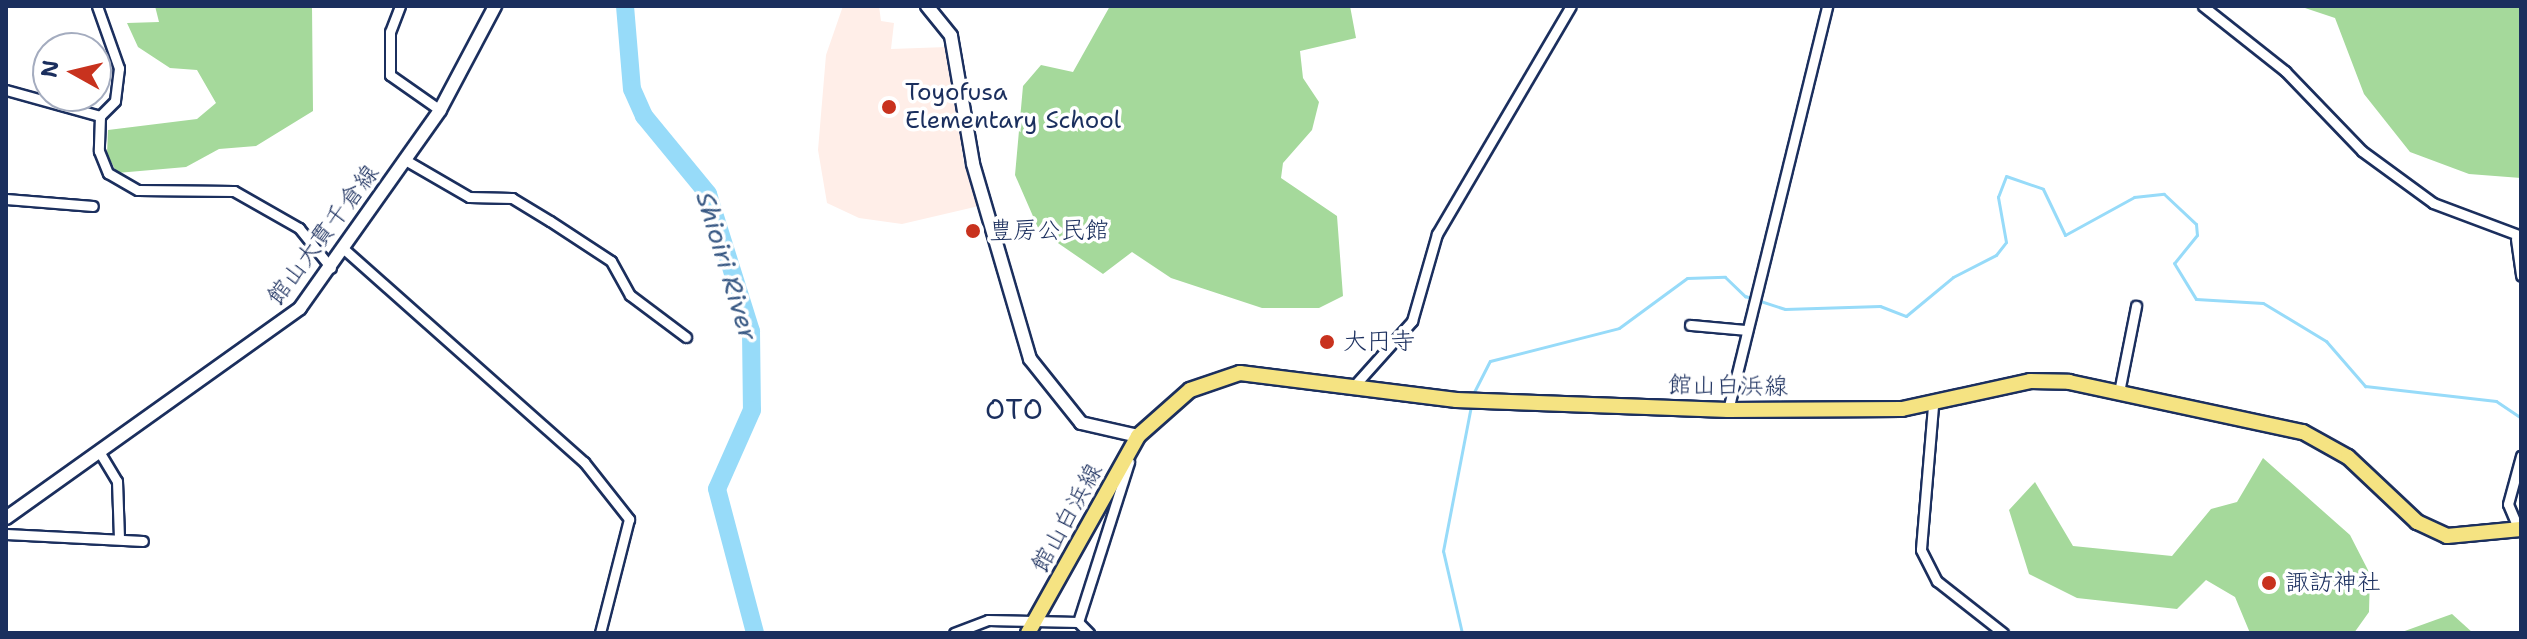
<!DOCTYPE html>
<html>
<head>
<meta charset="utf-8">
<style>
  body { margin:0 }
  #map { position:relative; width:2527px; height:639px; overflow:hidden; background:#fff; font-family:"Shantell Sans","Klee One",sans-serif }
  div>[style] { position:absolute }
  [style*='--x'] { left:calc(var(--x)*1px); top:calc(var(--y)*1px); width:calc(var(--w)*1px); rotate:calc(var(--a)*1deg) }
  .built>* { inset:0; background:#ffeee8 }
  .green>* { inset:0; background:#a5d99b }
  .stream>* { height:3px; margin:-1.5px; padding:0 1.5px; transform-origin:1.5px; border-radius:1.5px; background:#97dbf9 }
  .river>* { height:18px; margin:-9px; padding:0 9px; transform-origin:9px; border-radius:9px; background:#97dbf9 }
  .roads { filter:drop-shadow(2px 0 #1b2f5e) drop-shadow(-2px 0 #1b2f5e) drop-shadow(0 2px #1b2f5e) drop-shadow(0 -2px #1b2f5e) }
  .street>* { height:9px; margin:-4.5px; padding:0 4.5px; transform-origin:4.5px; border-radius:4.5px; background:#fff }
  .secondary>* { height:12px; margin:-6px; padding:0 6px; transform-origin:6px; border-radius:6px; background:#fff }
  .primary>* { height:14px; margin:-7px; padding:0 7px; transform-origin:7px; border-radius:7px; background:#f5e382 }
  .dots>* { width:22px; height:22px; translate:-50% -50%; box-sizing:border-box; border:4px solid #fff; border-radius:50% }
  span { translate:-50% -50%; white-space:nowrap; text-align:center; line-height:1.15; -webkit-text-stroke:7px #fff; paint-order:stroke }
  .poi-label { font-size:24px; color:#1b2f5e }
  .left { translate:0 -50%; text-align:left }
  .street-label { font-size:24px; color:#1b2f5e }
  .water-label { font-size:26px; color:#3a5a85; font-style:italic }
  .quarter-label { font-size:28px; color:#1b2f5e; letter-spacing:2px }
  .frame { position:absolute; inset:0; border:8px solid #1b2f5e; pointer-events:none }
  .north { position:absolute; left:32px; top:32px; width:80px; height:80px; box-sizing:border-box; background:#fff; border:2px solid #a4acbf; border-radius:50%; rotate:278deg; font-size:22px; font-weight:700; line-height:32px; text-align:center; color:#1b2f5e }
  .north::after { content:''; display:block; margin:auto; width:28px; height:36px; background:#c8321e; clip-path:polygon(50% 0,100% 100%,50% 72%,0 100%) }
</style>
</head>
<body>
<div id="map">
  <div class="built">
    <i style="clip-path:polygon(843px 6px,879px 6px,881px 21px,894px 23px,891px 49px,947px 47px,964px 164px,979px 206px,902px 224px,859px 218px,827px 203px,818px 150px,826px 55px)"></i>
  </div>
  <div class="green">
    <i style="clip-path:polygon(155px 6px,312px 6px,313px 111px,256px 146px,219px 149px,186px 167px,117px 173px,107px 154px,108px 130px,197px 119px,216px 103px,197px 70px,170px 68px,138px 47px,127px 23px,159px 22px)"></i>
    <i style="clip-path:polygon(1110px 6px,1350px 6px,1356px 38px,1300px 51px,1303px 78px,1319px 102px,1312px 130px,1283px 163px,1281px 178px,1337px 216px,1343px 296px,1319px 308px,1262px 308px,1171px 278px,1132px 252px,1103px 274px,1039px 230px,1015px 175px,1023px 86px,1041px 65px,1073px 72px)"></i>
    <i style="clip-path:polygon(2299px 6px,2521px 6px,2521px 178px,2469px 174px,2410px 152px,2364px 94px,2335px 18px)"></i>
    <i style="clip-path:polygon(2263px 458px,2350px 535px,2370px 574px,2369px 612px,2354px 633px,2250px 633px,2235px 597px,2206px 580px,2177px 609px,2077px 598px,2029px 574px,2009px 510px,2035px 482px,2073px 546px,2172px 556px,2211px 509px,2237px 502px)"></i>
    <i style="clip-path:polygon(2452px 614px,2473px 633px,2401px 633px,2402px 632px)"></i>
  </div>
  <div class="stream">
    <i style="--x:1473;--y:394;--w:37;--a:-63"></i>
    <i style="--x:1490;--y:361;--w:133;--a:-14.3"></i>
    <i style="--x:1619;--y:328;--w:84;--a:-36.3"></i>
    <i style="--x:1687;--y:278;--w:38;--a:-2"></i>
    <i style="--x:1725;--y:277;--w:28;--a:44"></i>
    <i style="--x:1745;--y:296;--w:42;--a:18"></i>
    <i style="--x:1785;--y:309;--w:95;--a:-1.8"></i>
    <i style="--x:1880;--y:306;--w:28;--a:21"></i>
    <i style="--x:1906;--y:316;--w:61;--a:-39.7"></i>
    <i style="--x:1953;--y:277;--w:48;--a:-27.1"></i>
    <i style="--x:1996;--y:255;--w:16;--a:-52"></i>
    <i style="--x:2006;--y:242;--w:46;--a:-100.1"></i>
    <i style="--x:1998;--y:197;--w:22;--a:-69"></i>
    <i style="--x:2006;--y:176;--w:39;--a:19"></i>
    <i style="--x:2043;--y:189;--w:51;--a:64.4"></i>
    <i style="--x:2065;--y:235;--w:79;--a:-28.8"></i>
    <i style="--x:2134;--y:197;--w:30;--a:-6"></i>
    <i style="--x:2164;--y:194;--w:44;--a:43.2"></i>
    <i style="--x:2196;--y:224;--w:11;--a:85"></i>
    <i style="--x:2197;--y:235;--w:36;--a:129"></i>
    <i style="--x:2174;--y:263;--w:42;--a:58.6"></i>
    <i style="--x:2196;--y:299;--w:67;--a:3.4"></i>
    <i style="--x:2263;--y:303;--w:74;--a:31.1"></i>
    <i style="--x:2326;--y:341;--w:60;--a:49.1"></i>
    <i style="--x:2365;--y:386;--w:132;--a:6.5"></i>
    <i style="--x:2496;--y:401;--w:30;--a:34"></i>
    <i style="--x:1462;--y:633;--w:84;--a:-103"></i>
    <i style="--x:1443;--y:551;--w:148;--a:-79.1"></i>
  </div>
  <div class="river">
    <i style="--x:625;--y:6;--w:83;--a:85.2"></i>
    <i style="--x:632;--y:89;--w:30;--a:66"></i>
    <i style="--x:644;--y:116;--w:101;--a:50.6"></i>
    <i style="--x:708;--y:194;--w:144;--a:72.6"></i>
    <i style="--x:751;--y:331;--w:79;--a:89.3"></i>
    <i style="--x:752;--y:410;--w:86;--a:113.9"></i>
    <i style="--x:717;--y:489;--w:149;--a:75.2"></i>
  </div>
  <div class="roads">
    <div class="street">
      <i style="--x:97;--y:6;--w:66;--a:70.5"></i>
      <i style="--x:119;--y:68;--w:33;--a:97"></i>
      <i style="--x:115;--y:101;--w:21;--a:135"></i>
      <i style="--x:100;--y:116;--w:35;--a:92"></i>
      <i style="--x:99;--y:151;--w:24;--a:68"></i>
      <i style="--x:108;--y:173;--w:34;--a:30"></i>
      <i style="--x:138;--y:190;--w:96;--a:0.6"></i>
      <i style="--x:234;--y:191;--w:75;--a:29.6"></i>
      <i style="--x:299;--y:228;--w:51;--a:51.3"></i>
      <i style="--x:400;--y:6;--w:28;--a:111"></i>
      <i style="--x:390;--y:32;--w:43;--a:90"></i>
      <i style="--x:390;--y:75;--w:61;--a:35"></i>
      <i style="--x:2203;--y:6;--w:105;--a:38.4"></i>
      <i style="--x:2285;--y:71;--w:111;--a:46.1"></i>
      <i style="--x:2362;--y:151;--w:88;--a:36.2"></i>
      <i style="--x:2433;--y:203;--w:94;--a:20.6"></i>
      <i style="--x:6;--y:90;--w:98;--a:15.5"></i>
      <i style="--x:407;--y:161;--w:72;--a:30.1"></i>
      <i style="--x:469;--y:197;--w:43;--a:1.3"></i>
      <i style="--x:512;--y:198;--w:44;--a:31.2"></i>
      <i style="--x:550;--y:221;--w:73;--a:33.3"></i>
      <i style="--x:611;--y:261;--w:39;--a:61"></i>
      <i style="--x:630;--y:295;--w:70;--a:36.9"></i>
      <i style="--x:6;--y:199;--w:87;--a:4.6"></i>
      <i style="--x:2516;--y:239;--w:37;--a:82"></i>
      <i style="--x:344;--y:249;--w:321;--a:41.6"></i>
      <i style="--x:584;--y:462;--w:73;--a:51.7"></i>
      <i style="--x:629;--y:519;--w:118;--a:104.3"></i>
      <i style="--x:1690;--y:325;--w:56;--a:5.1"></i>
      <i style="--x:1353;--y:387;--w:89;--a:-48.2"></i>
      <i style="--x:1412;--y:321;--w:91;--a:-74"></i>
      <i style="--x:1437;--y:234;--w:264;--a:-59.6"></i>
      <i style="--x:2119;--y:392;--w:88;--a:-78.8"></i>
      <i style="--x:1933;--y:406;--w:144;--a:94.8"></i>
      <i style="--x:1921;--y:550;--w:35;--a:63"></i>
      <i style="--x:1937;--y:581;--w:84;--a:38.2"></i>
      <i style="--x:1728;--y:410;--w:416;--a:-76.2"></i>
      <i style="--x:100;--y:453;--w:33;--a:59"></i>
      <i style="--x:117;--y:481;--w:56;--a:88"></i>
      <i style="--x:2519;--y:530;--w:28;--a:-113"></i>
      <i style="--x:2508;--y:504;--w:50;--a:-74.8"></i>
      <i style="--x:6;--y:534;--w:137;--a:2.9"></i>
      <i style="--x:1078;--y:622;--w:168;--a:-72.3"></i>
      <i style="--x:954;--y:633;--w:36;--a:-21"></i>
      <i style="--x:988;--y:620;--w:90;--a:1.3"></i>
      <i style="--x:1078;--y:622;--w:16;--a:45"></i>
    </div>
    <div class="secondary">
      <i style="--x:927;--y:6;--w:38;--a:51"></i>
      <i style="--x:951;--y:36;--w:130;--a:80.2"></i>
      <i style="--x:973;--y:164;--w:203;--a:73.7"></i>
      <i style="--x:1030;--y:359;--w:82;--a:51.4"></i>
      <i style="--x:1081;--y:423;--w:58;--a:12.8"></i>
      <i style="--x:6;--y:518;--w:361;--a:-35.5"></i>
      <i style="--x:300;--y:308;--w:242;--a:-54.7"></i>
      <i style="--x:440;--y:110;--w:118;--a:-62.1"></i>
    </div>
    <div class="primary">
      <i style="--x:1028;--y:633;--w:226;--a:-60.8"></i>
      <i style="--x:1138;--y:436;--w:69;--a:-41.5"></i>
      <i style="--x:1190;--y:390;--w:53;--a:-18.8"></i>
      <i style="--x:1240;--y:373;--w:218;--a:7.1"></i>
      <i style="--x:1456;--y:400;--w:272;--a:2.1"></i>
      <i style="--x:1728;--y:410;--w:174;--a:-0.3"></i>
      <i style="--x:1902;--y:409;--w:131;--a:-12.3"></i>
      <i style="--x:2030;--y:381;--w:39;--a:1"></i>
      <i style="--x:2069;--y:382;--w:239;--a:12.1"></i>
      <i style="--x:2303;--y:432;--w:51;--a:29.1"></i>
      <i style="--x:2348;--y:457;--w:95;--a:43.3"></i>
      <i style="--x:2417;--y:522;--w:33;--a:25"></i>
      <i style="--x:2447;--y:536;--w:74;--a:-5.4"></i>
    </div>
  </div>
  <div class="dots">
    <i style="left:889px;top:107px;background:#c8321e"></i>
    <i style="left:973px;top:231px;background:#c8321e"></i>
    <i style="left:1327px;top:342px;background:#c8321e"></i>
    <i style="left:2269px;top:583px;background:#c8321e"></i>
  </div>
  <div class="poi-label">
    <span class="left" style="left:905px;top:107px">Toyofusa<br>Elementary School</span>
    <span class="left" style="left:989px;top:231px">豊房公民館</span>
    <span class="left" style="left:1343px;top:342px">大円寺</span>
    <span class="left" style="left:2285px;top:583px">諏訪神社</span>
  </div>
  <div class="street-label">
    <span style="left:323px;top:235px;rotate:-53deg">館山大貫千倉線</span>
    <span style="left:1728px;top:386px;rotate:1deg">館山白浜線</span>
    <span style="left:1067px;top:518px;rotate:-61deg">館山白浜線</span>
  </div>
  <div class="water-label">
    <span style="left:727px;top:266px;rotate:73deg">Shioiri River</span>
  </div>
  <div class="quarter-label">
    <span style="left:1015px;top:409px">OTO</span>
  </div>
  <div class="frame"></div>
  <div class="north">N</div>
</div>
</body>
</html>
